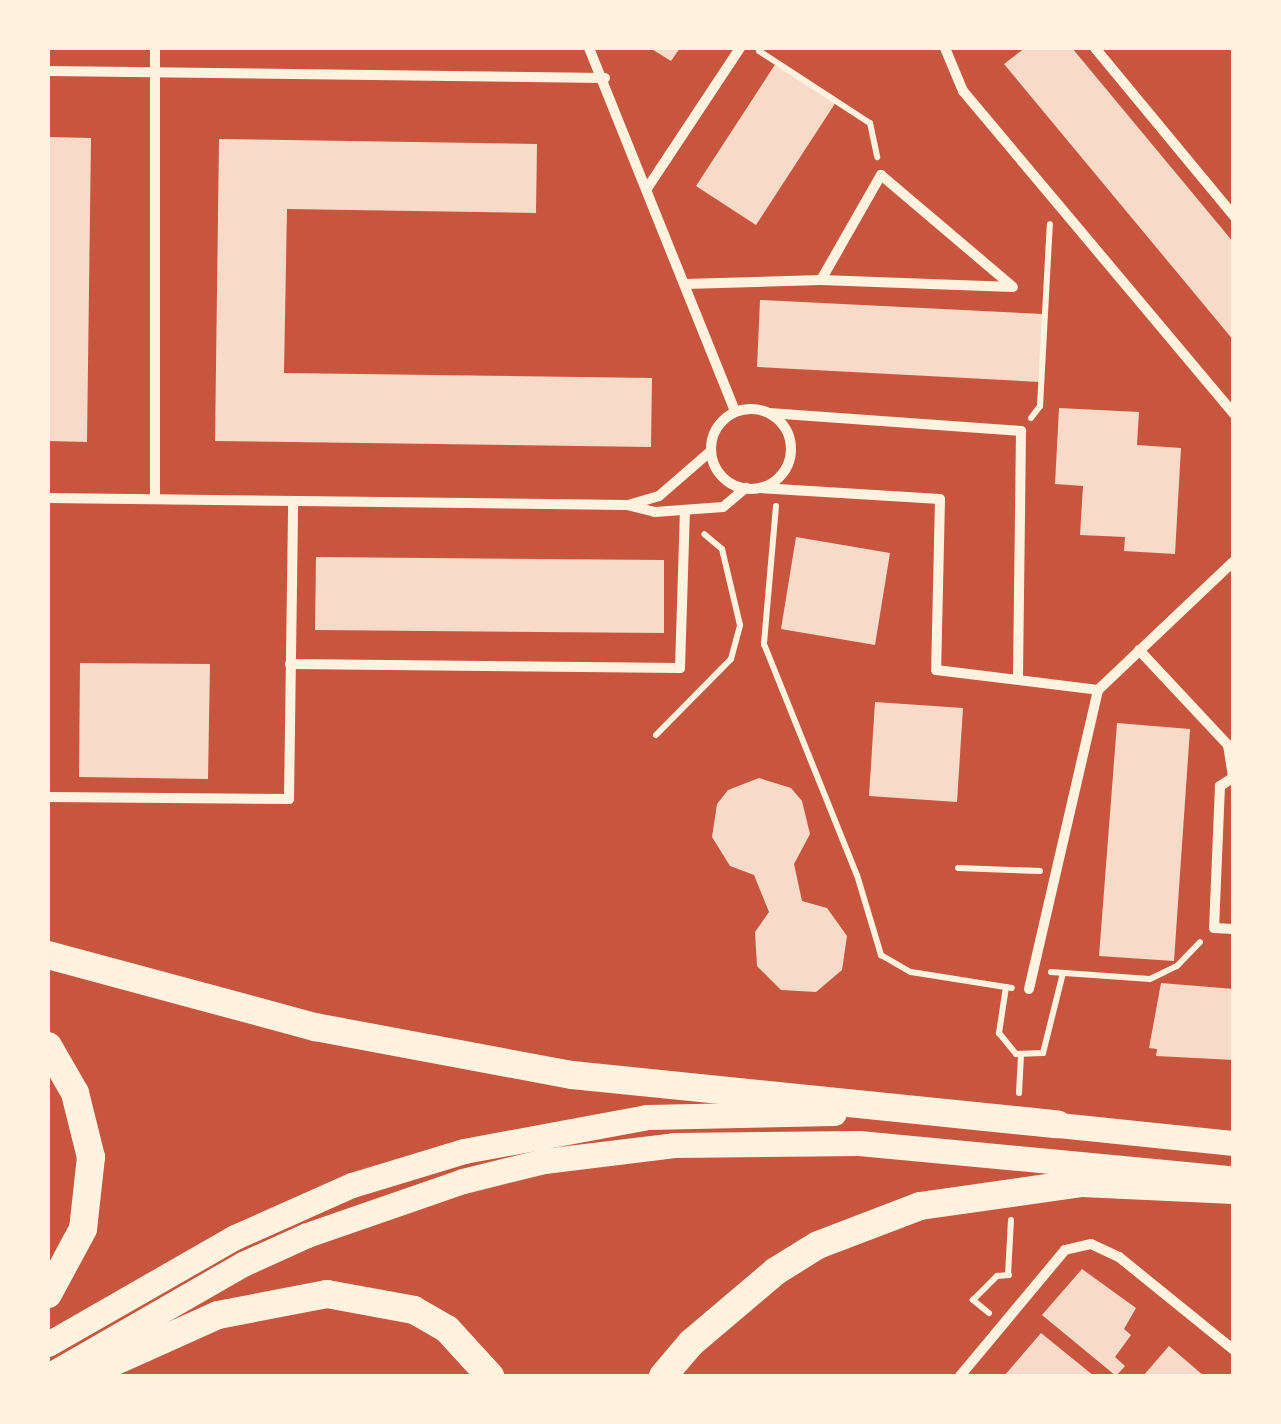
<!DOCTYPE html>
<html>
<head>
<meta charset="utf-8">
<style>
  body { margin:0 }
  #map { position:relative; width:1281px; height:1424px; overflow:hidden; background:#c8553d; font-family:Jost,sans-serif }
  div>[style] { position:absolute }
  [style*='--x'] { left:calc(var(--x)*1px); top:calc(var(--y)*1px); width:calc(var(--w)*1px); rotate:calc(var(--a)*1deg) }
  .building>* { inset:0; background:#f7dbc8 }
  .path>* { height:6px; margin:-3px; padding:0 3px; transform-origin:3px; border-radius:3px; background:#fff3e0 }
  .minor>* { height:10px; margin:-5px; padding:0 5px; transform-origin:5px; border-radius:5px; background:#fff3e0 }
  .minor>.ring { margin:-5px; padding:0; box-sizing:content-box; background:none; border:10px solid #fff3e0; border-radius:50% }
  .primary>* { height:25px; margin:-12.5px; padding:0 12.5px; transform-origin:12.5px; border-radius:12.5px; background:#fff3e0 }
  .trunk>* { height:28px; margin:-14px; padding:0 14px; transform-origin:14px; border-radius:14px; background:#fff3e0 }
  span { translate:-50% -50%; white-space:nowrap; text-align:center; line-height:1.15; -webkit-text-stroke:8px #fff3e0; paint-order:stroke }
  .frame { position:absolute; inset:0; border:50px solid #fff3e0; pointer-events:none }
</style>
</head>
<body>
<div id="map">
  <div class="building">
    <i style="clip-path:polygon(650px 48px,680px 48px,671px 61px)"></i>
    <i style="clip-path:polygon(1025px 48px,1072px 48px,1234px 243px,1234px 341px,1004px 64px)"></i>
    <i style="clip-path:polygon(776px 63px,836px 102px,756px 225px,696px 186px)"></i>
    <i style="clip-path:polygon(48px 137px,91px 138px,87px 442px,48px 441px)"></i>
    <i style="clip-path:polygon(219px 139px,537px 144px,536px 213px,287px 209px,284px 373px,652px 378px,651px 447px,215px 441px)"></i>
    <i style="clip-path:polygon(760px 300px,1043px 314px,1040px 382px,757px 367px)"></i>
    <i style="clip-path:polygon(1059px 408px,1139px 412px,1137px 445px,1181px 448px,1175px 554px,1124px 551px,1125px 537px,1080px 535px,1083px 486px,1055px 484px)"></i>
    <i style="clip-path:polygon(796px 537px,890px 553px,875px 645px,781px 629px)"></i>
    <i style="clip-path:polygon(316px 557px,664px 560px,664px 633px,315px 630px)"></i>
    <i style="clip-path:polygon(80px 663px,210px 664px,208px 779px,79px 777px)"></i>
    <i style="clip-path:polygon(875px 702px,963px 708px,957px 802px,869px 796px)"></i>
    <i style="clip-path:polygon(1117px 723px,1190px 729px,1174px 961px,1099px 956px)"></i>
    <i style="clip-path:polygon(759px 778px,791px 788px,802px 801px,810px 834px,794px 864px,802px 901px,827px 908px,847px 936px,842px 970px,816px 992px,781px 990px,757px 966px,755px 932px,769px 912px,754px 875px,730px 866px,712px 837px,717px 804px,728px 790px)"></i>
    <i style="clip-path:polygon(1161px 983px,1234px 989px,1234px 1060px,1156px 1056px,1157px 1049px,1149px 1048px)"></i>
    <i style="clip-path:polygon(1082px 1269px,1136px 1308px,1124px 1329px,1131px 1335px,1115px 1357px,1125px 1366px,1116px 1376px,1042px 1315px)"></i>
    <i style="clip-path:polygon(1041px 1333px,1094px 1376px,1004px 1376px)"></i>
    <i style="clip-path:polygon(1169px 1346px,1204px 1376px,1143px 1376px)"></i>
  </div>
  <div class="path">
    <i style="--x:759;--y:51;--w:132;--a:33"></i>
    <i style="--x:870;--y:123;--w:35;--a:78"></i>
    <i style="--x:1031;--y:418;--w:15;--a:-53"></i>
    <i style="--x:1040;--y:406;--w:182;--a:-86.9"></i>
    <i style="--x:776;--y:506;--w:139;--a:95"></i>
    <i style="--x:764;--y:644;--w:249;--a:68.1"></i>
    <i style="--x:857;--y:875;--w:84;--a:73.3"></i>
    <i style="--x:881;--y:955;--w:34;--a:30"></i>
    <i style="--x:911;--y:972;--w:102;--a:9"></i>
    <i style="--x:656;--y:735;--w:107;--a:-45.4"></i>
    <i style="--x:731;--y:659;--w:35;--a:-75"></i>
    <i style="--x:740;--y:625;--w:78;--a:-103.3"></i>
    <i style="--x:722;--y:549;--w:23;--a:-140"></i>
    <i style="--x:958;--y:868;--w:82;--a:2.1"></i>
    <i style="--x:1051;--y:972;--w:99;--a:4"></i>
    <i style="--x:1150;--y:979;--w:30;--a:-26"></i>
    <i style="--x:1177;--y:966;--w:33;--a:-46"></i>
    <i style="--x:1006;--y:987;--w:47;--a:98.7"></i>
    <i style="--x:999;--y:1033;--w:27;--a:51"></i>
    <i style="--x:1016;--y:1054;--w:27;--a:-2"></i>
    <i style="--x:1043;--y:1053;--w:82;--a:-76"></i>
    <i style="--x:1019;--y:1093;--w:39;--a:-87"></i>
    <i style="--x:1008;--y:1275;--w:55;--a:-86.9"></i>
    <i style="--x:989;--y:1313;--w:21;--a:-141"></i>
    <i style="--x:973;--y:1300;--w:34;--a:-45"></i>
    <i style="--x:997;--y:1276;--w:12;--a:-5"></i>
  </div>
  <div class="minor">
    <i style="--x:589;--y:48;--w:392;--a:68.1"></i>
    <i style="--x:945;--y:48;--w:47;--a:67.3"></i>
    <i style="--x:963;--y:91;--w:422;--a:50"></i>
    <i style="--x:1095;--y:48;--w:218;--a:50.4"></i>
    <i style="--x:48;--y:71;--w:557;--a:0.72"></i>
    <i style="--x:648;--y:187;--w:167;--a:-56.5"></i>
    <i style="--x:821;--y:280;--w:121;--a:-60.3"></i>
    <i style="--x:881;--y:175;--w:172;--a:40.3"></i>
    <i style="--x:685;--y:284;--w:136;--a:-1.7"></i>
    <i style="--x:821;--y:280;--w:192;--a:2.1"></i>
    <i class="ring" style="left:711px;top:409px;width:70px;height:70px"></i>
    <i style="--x:769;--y:413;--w:253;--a:4.1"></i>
    <i style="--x:1021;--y:431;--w:246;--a:90.7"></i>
    <i style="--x:760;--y:488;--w:180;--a:3.5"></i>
    <i style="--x:940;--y:499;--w:171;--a:91.3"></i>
    <i style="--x:936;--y:670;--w:163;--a:7"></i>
    <i style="--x:48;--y:498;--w:579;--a:0.69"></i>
    <i style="--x:627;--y:505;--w:29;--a:14"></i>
    <i style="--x:655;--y:512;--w:68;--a:-4.2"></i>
    <i style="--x:723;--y:507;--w:30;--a:-40"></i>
    <i style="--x:155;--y:499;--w:451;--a:-90"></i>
    <i style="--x:628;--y:505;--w:32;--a:-16"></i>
    <i style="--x:659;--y:496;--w:69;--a:-40.9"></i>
    <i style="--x:1139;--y:650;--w:130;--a:46.9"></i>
    <i style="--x:1228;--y:745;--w:32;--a:81"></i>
    <i style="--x:290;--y:664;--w:390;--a:0.6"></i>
    <i style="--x:680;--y:668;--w:156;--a:-88.2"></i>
    <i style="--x:1234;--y:777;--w:17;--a:147"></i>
    <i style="--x:1220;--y:786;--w:142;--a:92.4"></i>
    <i style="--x:1214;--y:928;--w:20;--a:3"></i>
    <i style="--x:48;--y:797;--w:241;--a:0.5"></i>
    <i style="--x:289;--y:799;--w:298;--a:-89.2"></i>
    <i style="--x:1029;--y:989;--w:307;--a:-77"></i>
    <i style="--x:1098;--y:690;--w:187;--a:-43.5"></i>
    <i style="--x:960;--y:1376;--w:164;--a:-50.2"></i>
    <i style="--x:1065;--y:1250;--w:27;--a:-13"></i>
    <i style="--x:1091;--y:1244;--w:31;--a:25"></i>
    <i style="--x:1119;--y:1257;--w:148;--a:39"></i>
  </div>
  <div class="primary">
    <i style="--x:1039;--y:1123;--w:196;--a:5.9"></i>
    <i style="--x:48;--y:1344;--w:215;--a:-29.8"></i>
    <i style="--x:235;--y:1237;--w:128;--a:-24"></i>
    <i style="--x:352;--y:1185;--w:117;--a:-16.9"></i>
    <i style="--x:464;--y:1151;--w:186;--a:-10.5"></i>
    <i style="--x:647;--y:1117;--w:187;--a:-1.2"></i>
    <i style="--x:48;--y:1376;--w:225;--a:-29.9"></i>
    <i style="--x:243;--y:1264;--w:70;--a:-24.4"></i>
    <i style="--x:307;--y:1235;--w:165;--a:-19.1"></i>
    <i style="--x:463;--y:1181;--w:83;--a:-13.9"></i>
    <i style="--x:544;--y:1161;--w:131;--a:-7"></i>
    <i style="--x:674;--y:1145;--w:185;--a:-0.6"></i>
    <i style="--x:859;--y:1143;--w:370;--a:5.4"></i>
  </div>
  <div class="trunk">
    <i style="--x:48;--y:955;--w:277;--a:15.1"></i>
    <i style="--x:315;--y:1027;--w:261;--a:10.6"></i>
    <i style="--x:572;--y:1075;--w:488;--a:5.8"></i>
    <i style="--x:48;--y:1046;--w:54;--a:60.1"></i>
    <i style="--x:75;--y:1093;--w:66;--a:76"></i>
    <i style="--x:91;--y:1157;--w:72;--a:96.3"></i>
    <i style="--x:83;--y:1229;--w:74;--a:118.3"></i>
    <i style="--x:82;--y:1376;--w:149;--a:-24.2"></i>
    <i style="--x:218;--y:1315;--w:111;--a:-10.9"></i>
    <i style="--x:327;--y:1294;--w:88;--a:10.4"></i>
    <i style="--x:414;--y:1310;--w:38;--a:30"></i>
    <i style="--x:447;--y:1329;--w:64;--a:47.5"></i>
    <i style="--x:663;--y:1376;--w:43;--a:-49.7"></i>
    <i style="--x:691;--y:1343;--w:111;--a:-40.3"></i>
    <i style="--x:776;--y:1271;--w:49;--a:-31.8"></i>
    <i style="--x:818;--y:1245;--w:109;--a:-20.9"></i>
    <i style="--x:920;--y:1206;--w:164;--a:-8.1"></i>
    <i style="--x:1082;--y:1183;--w:152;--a:2.6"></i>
  </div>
  <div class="frame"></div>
</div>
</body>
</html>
